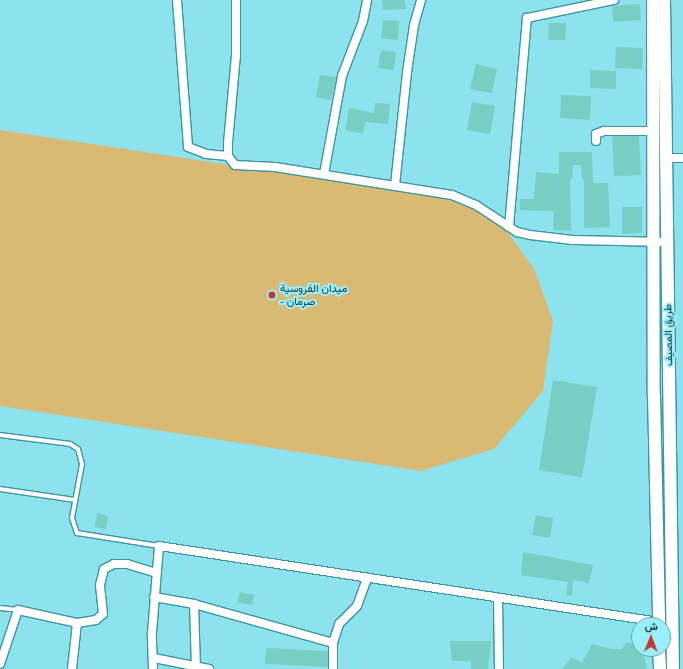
<!DOCTYPE html>
<html>
<head>
<meta charset="utf-8">
<style>
  body { margin:0 }
  #map { position:relative; width:683px; height:669px; overflow:hidden; background:#8ce3ee; font-family:Arial,Vazirmatn,sans-serif }
  div>[style] { position:absolute }
  [style*='--x'] { left:calc(var(--x)*1px); top:calc(var(--y)*1px); width:calc(var(--w)*1px); rotate:calc(var(--a)*1deg) }
  .green>* { inset:0; background:#d8ba75 }
  .building>* { inset:0; background:#79cec4 }
  .roads { filter:drop-shadow(1px 0 #3b949f) drop-shadow(-1px 0 #3b949f) drop-shadow(0 1px #3b949f) drop-shadow(0 -1px #3b949f) }
  .service>* { height:4px; margin:-2px; padding:0 2px; transform-origin:2px; border-radius:2px; background:#fff }
  .minor>* { height:8px; margin:-4px; padding:0 4px; transform-origin:4px; border-radius:4px; background:#fff }
  .primary>* { height:12px; margin:-6px; padding:0 6px; transform-origin:6px; border-radius:6px; background:#fff }
  .dots>* { width:11px; height:11px; translate:-50% -50%; box-sizing:border-box; border:2px solid #99f0fb; border-radius:50% }
  span { translate:-50% -50%; white-space:nowrap; text-align:center; line-height:1.15; -webkit-text-stroke:4px #99f0fb; paint-order:stroke }
  .poi-label { font-size:11px; color:#11363b }
  .left { translate:0 -50%; text-align:left }
  .street-label { font-size:11px; color:#11363b }
  .north { position:absolute; left:631px; top:617px; width:40px; height:40px; box-sizing:border-box; background:#99f0fb; border:1px solid #63a6ae; border-radius:50%; rotate:1deg; font-size:11px; font-weight:700; line-height:16px; text-align:center; color:#11363b }
  .north::after { content:''; display:block; margin:auto; width:14px; height:18px; background:#c53734; clip-path:polygon(50% 0,100% 100%,50% 72%,0 100%) }
</style>
</head>
<body>
<div id="map">
  <div class="green">
    <i style="clip-path:polygon(0 130px,445px 198px,470px 207px,506px 230px,534px 269px,553px 321px,543px 391px,494px 449px,421px 471px,0 406px)"></i>
  </div>
  <div class="building">
    <i style="clip-path:polygon(382px 0,405px 0,406px 9px,383px 10px)"></i>
    <i style="clip-path:polygon(640px 4px,641px 20px,613px 22px,612px 6px)"></i>
    <i style="clip-path:polygon(383px 20px,399px 21px,398px 40px,381px 38px)"></i>
    <i style="clip-path:polygon(549px 23px,566px 23px,565px 40px,548px 40px)"></i>
    <i style="clip-path:polygon(616px 47px,643px 48px,642px 69px,615px 68px)"></i>
    <i style="clip-path:polygon(381px 50px,396px 52px,394px 70px,378px 68px)"></i>
    <i style="clip-path:polygon(476px 64px,497px 69px,492px 93px,470px 89px)"></i>
    <i style="clip-path:polygon(590px 70px,616px 71px,616px 89px,590px 88px)"></i>
    <i style="clip-path:polygon(320px 75px,336px 77px,331px 100px,316px 97px)"></i>
    <i style="clip-path:polygon(561px 95px,591px 96px,590px 120px,560px 118px)"></i>
    <i style="clip-path:polygon(472px 102px,495px 106px,490px 134px,467px 130px)"></i>
    <i style="clip-path:polygon(375px 103px,390px 104px,388px 124px,365px 122px,363px 134px,345px 130px,349px 108px,374px 113px)"></i>
    <i style="clip-path:polygon(612px 136px,639px 136px,641px 175px,614px 176px)"></i>
    <i style="clip-path:polygon(559px 152px,592px 152px,593px 183px,608px 183px,610px 227px,584px 228px,584px 179px,582px 179px,581px 165px,573px 165px,572px 179px,570px 179px,571px 231px,553px 230px,554px 211px,520px 210px,520px 199px,534px 199px,536px 172px,559px 174px)"></i>
    <i style="clip-path:polygon(622px 207px,642px 207px,642px 233px,622px 234px)"></i>
    <i style="clip-path:polygon(553px 380px,597px 387px,582px 477px,539px 470px)"></i>
    <i style="clip-path:polygon(97px 513px,108px 516px,106px 529px,95px 527px)"></i>
    <i style="clip-path:polygon(536px 515px,553px 518px,550px 538px,532px 535px)"></i>
    <i style="clip-path:polygon(523px 552px,593px 565px,589px 583px,573px 580px,572px 596px,566px 595px,568px 582px,521px 575px)"></i>
    <i style="clip-path:polygon(240px 592px,254px 595px,252px 605px,237px 602px)"></i>
    <i style="clip-path:polygon(450px 641px,491px 641px,488px 669px,471px 669px,471px 661px,452px 661px)"></i>
    <i style="clip-path:polygon(626px 643px,639px 644px,639px 649px,643px 649px,647px 669px,563px 669px,571px 657px,582px 663px,592px 644px,611px 649px,622px 649px)"></i>
    <i style="clip-path:polygon(266px 648px,328px 651px,328px 667px,265px 664px)"></i>
  </div>
  <div class="roads">
    <div class="service">
      <i style="--x:0;--y:435;--w:71;--a:7.3"></i>
      <i style="--x:70;--y:444;--w:9;--a:32"></i>
      <i style="--x:78;--y:449;--w:16;--a:75"></i>
      <i style="--x:82;--y:464;--w:55;--a:100.5"></i>
      <i style="--x:72;--y:518;--w:16;--a:72"></i>
      <i style="--x:77;--y:533;--w:83;--a:9"></i>
      <i style="--x:0;--y:489;--w:76;--a:8.3"></i>
      <i style="--x:0;--y:608;--w:18;--a:6"></i>
    </div>
    <div class="minor">
      <i style="--x:177;--y:0;--w:147;--a:85.7"></i>
      <i style="--x:188;--y:147;--w:19;--a:21"></i>
      <i style="--x:206;--y:154;--w:22;--a:5"></i>
      <i style="--x:236;--y:0;--w:55;--a:90"></i>
      <i style="--x:236;--y:55;--w:88;--a:95.2"></i>
      <i style="--x:228;--y:143;--w:13;--a:90"></i>
      <i style="--x:228;--y:156;--w:11;--a:52"></i>
      <i style="--x:235;--y:165;--w:40;--a:2.9"></i>
      <i style="--x:275;--y:167;--w:179;--a:9"></i>
      <i style="--x:452;--y:195;--w:26;--a:23"></i>
      <i style="--x:476;--y:205;--w:49;--a:33.4"></i>
      <i style="--x:517;--y:232;--w:13;--a:13"></i>
      <i style="--x:530;--y:235;--w:43;--a:6.6"></i>
      <i style="--x:573;--y:240;--w:94;--a:1.2"></i>
      <i style="--x:596;--y:141;--w:7;--a:-90"></i>
      <i style="--x:596;--y:134;--w:9;--a:-21"></i>
      <i style="--x:604;--y:131;--w:50;--a:0"></i>
      <i style="--x:666;--y:158;--w:17;--a:0"></i>
      <i style="--x:324;--y:174;--w:100;--a:-79.6"></i>
      <i style="--x:342;--y:76;--w:59;--a:-69.1"></i>
      <i style="--x:363;--y:21;--w:21;--a:-79"></i>
      <i style="--x:395;--y:185;--w:114;--a:-83.9"></i>
      <i style="--x:407;--y:72;--w:48;--a:-81.5"></i>
      <i style="--x:414;--y:25;--w:26;--a:-74"></i>
      <i style="--x:509;--y:227;--w:210;--a:-85.1"></i>
      <i style="--x:527;--y:18;--w:89;--a:-11.7"></i>
      <i style="--x:154;--y:597;--w:41;--a:9.9"></i>
      <i style="--x:194;--y:604;--w:144;--a:15.7"></i>
      <i style="--x:498;--y:598;--w:71;--a:89.2"></i>
      <i style="--x:194;--y:604;--w:62;--a:88.2"></i>
      <i style="--x:154;--y:658;--w:56;--a:11.3"></i>
      <i style="--x:0;--y:664;--w:57;--a:-71.6"></i>
      <i style="--x:18;--y:610;--w:60;--a:12.4"></i>
      <i style="--x:77;--y:623;--w:19;--a:-9"></i>
      <i style="--x:96;--y:620;--w:9;--a:-41"></i>
      <i style="--x:103;--y:614;--w:29;--a:-96"></i>
      <i style="--x:100;--y:585;--w:16;--a:-76"></i>
      <i style="--x:104;--y:569;--w:11;--a:-27"></i>
      <i style="--x:114;--y:564;--w:13;--a:0"></i>
      <i style="--x:127;--y:564;--w:30;--a:17"></i>
      <i style="--x:72;--y:669;--w:46;--a:-83.8"></i>
      <i style="--x:153;--y:669;--w:36;--a:-92"></i>
      <i style="--x:152;--y:633;--w:87;--a:-85.4"></i>
      <i style="--x:159;--y:546;--w:506;--a:8.64"></i>
      <i style="--x:333;--y:669;--w:26;--a:-90"></i>
      <i style="--x:333;--y:643;--w:20;--a:-72"></i>
      <i style="--x:339;--y:624;--w:25;--a:-45"></i>
      <i style="--x:357;--y:606;--w:30;--a:-70"></i>
    </div>
    <div class="primary">
      <i style="--x:653;--y:0;--w:396;--a:89.9"></i>
      <i style="--x:654;--y:396;--w:229;--a:88.7"></i>
      <i style="--x:664;--y:0;--w:669;--a:89.23"></i>
      <i style="--x:659;--y:649;--w:20;--a:87"></i>
    </div>
  </div>
  <div class="dots">
    <i style="left:272px;top:295px;background:#c53734"></i>
  </div>
  <div class="poi-label">
    <span class="left" style="left:280px;top:295px">ميدان الفروسية<br>- صرمان</span>
  </div>
  <div class="street-label">
    <span style="left:668px;top:335px;rotate:-91deg">طريق المصيف</span>
  </div>
  <div class="north">ش</div>
</div>
</body>
</html>
